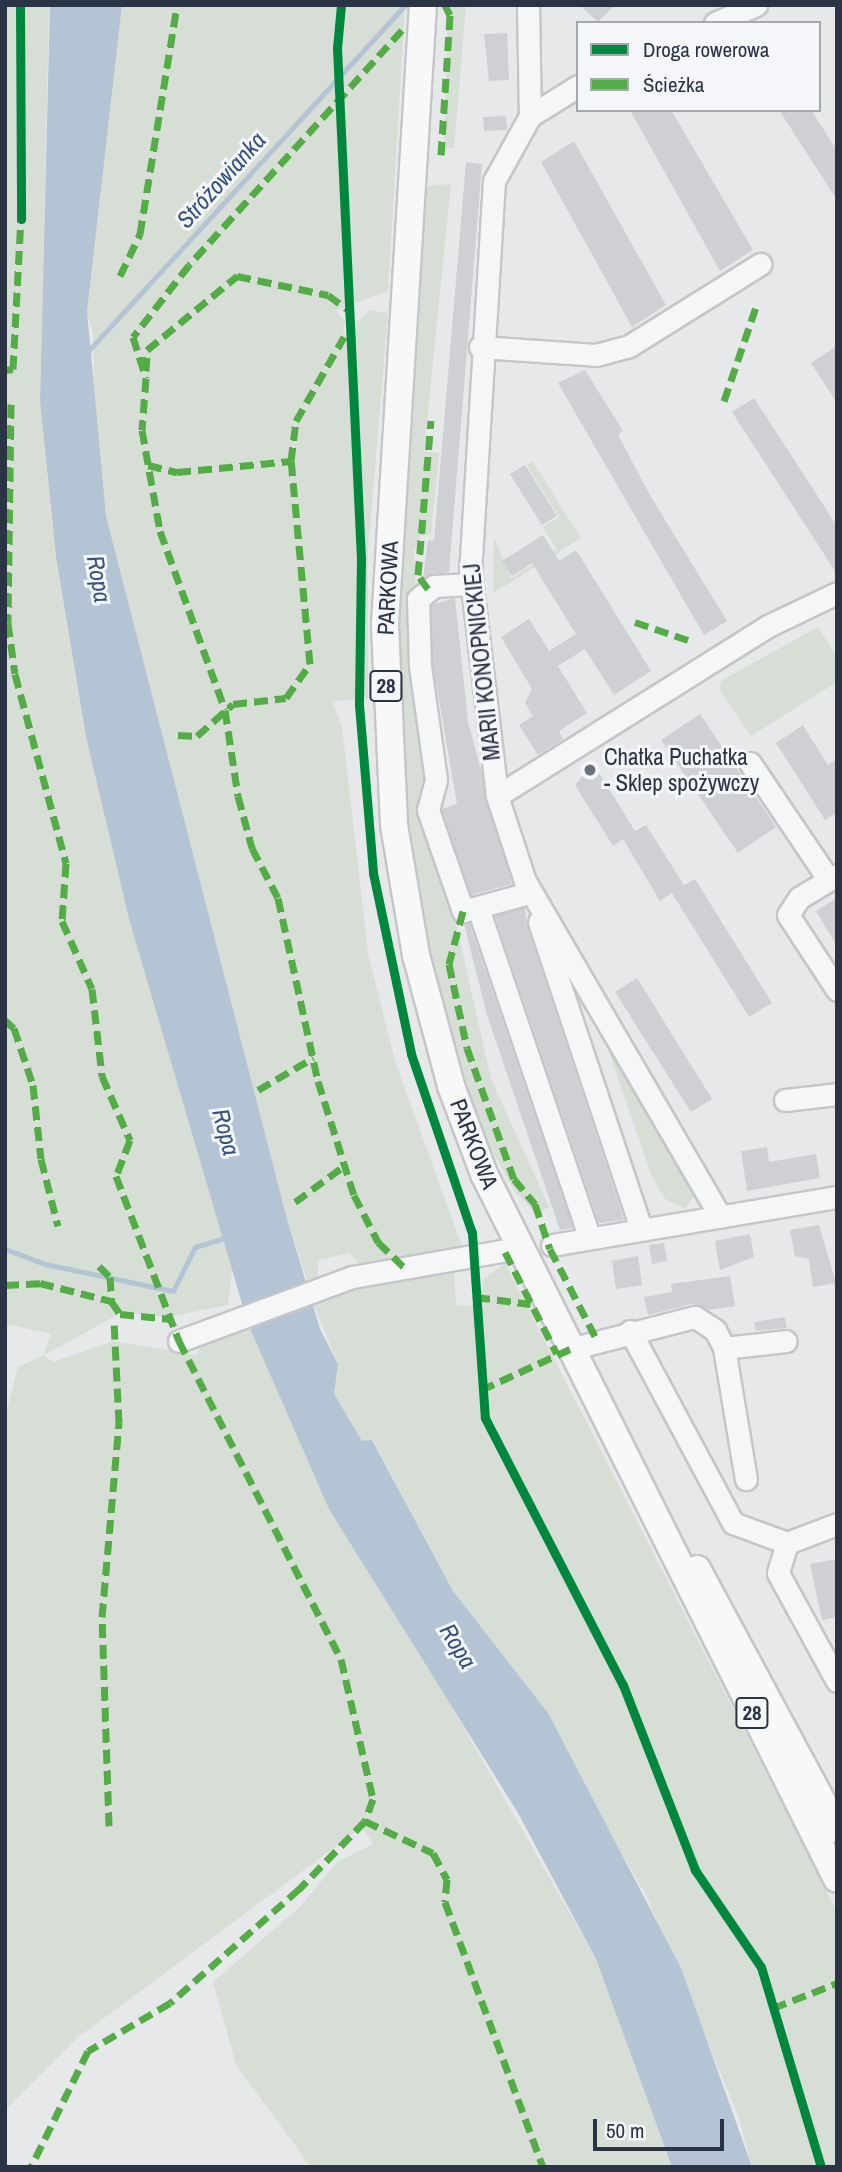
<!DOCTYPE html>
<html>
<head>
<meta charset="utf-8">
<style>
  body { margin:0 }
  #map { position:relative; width:842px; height:2172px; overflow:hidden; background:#e6e8ea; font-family:"Archivo Narrow",sans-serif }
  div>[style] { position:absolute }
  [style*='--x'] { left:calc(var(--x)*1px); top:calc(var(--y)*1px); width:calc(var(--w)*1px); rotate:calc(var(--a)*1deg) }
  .green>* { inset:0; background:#d6ded6 }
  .water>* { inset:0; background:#b4c4d5 }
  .stream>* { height:5px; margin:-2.5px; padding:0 2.5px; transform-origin:2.5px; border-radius:2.5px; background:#b4c4d5 }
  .building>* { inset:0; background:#ced0d3 }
  .roads { filter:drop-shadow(2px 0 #c4c6c8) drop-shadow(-2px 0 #c4c6c8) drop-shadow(0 2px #c4c6c8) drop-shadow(0 -2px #c4c6c8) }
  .minor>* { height:21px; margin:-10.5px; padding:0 10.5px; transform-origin:10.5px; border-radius:10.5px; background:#f5f6f7 }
  .major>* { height:26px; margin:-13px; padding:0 13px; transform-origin:13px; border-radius:13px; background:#f8f8f8 }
  .quiet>* { height:7px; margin-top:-3.5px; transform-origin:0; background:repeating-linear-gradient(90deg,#54ac47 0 14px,transparent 0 21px) }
  .cycleway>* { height:9px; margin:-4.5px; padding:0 4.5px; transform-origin:4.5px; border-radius:4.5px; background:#00873e }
  .dots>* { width:19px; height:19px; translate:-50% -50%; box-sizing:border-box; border:4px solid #f4f6f9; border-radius:50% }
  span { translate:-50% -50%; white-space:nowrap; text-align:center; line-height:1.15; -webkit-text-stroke:6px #f4f6f9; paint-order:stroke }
  .shield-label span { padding:2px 5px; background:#f4f6f9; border:2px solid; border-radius:5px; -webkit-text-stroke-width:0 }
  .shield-label { font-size:21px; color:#2b3445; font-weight:700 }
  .street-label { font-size:23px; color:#2b3445 }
  .poi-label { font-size:23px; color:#2b3445 }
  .left { translate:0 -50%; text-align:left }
  .water-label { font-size:24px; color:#34527a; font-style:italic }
  .frame { position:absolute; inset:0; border:7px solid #2b3445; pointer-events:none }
  .legend { position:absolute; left:576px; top:21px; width:245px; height:91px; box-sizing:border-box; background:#f4f6f9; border:2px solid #a4a8b1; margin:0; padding:9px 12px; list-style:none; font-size:21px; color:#2b3445 }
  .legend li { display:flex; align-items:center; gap:14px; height:35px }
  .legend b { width:35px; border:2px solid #a4a8b1 }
  .scale { position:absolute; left:593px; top:2119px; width:131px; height:32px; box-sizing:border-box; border:4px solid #2b3445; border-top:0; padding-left:9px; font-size:21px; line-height:24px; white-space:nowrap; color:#2b3445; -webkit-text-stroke:5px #f4f6f9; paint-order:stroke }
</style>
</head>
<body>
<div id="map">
  <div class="green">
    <i style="clip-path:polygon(5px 5px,49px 5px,40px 401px,55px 552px,86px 737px,129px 919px,233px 1261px,228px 1305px,168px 1317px,123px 1312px,44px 1355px,53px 1362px,113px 1341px,197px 1355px,202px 1341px,248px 1324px,297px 1435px,596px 1959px,672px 2167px,311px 2167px,236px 2065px,213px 1982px,301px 1906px,337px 1862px,373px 1844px,362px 1827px,77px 2038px,5px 2110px,5px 1417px,18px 1367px,44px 1355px,51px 1334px,5px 1324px)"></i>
    <i style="clip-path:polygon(122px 5px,405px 5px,388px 291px,336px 310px,345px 321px,343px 337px,370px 310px,388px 313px,368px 552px,368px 699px,332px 701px,342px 727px,368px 953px,396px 1064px,464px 1252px,362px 1267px,349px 1253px,319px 1260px,317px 1277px,307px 1281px,287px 1219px,106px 516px,96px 453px,93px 334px,86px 309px)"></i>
    <i style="clip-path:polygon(448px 5px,466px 5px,454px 148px,444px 148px)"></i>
    <i style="clip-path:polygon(451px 184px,424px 451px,439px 453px,431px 534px,420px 536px,414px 552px,424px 783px,437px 875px,446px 880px,491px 1079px,549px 1207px,537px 1214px,515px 1192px,487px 1141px,453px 1044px,421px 909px,404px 784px,400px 621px,417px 302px,427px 186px)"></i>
    <i style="clip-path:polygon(533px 462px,581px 538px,493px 593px,494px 537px,511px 578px,557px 549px,543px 527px,559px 517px,527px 465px)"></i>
    <i style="clip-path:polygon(818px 627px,837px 657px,837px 682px,751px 736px,719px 689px,721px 681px)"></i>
    <i style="clip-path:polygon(606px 1043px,689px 1185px,693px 1196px,686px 1209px,665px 1199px,651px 1175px)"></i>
    <i style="clip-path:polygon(505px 1263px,837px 1912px,837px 2167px,752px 2167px,738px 2115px,647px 1897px,566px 1757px,548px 1713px,453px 1591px,373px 1440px,362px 1441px,334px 1394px,338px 1364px,311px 1299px,330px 1299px,367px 1281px,454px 1272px,456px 1305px,479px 1306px,484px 1279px)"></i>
  </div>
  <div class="water">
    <i style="clip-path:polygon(50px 5px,122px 5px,87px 311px,106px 516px,287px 1219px,320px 1329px,338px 1364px,334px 1394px,362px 1441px,372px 1440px,453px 1591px,548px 1713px,681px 1968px,752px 2167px,672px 2167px,596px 1959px,518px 1813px,329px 1509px,248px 1324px,129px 919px,86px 737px,56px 557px,40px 401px)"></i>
  </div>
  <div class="stream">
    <i style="--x:88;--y:351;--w:469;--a:-47.5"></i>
    <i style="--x:5;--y:1249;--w:43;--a:20.6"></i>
    <i style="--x:45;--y:1264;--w:131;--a:11.9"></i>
    <i style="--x:173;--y:1291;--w:49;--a:-63.4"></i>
    <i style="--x:195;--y:1247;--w:38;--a:-17"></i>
  </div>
  <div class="building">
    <i style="clip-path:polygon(580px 5px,615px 5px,598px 22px)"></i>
    <i style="clip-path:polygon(507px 33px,509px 80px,489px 81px,484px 34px)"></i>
    <i style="clip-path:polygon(630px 110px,671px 110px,753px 250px,720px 271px)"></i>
    <i style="clip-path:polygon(779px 110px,811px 110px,837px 150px,837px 200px)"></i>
    <i style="clip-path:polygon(506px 116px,507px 130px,484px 131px,483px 117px)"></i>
    <i style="clip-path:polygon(574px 141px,666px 305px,632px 327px,541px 162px)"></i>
    <i style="clip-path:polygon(466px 162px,482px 164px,449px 572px,423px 578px,428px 540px,434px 541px)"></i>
    <i style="clip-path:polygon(837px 346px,837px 403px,811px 363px)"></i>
    <i style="clip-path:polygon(585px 370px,623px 431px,618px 435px,651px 497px,727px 621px,704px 635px,558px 383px)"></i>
    <i style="clip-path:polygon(754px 398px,837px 526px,837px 574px,732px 412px)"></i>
    <i style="clip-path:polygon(525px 465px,557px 516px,542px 525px,510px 474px)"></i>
    <i style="clip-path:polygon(543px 535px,559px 561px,576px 550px,651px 671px,614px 695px,585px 649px,558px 666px,587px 713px,559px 731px,563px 739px,538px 755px,519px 725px,533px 716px,525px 703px,532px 689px,501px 637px,529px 619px,549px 651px,576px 634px,532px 563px,512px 576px,502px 561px)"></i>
    <i style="clip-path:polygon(455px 598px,468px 722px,512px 884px,471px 895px,442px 809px,457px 804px,433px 665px,431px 605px)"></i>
    <i style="clip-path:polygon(700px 714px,776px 827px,738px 853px,661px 740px)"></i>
    <i style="clip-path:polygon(803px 725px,828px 765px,837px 759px,837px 813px,825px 820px,776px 743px)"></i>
    <i style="clip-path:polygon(593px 763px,635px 831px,646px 825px,684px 885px,695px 879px,772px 1003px,749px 1017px,672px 893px,660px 901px,623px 839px,613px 846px,575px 785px)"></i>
    <i style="clip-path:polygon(837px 898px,837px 946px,816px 911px)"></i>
    <i style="clip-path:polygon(525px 908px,527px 926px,624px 1220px,599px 1223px,495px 916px)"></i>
    <i style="clip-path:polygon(469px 923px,573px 1228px,560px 1230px,487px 1015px,464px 924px)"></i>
    <i style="clip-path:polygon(637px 978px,712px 1099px,691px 1112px,615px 992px)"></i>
    <i style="clip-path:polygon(767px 1147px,769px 1162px,816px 1154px,820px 1178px,747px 1191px,741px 1151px)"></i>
    <i style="clip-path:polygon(819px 1225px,836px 1283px,813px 1287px,809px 1259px,795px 1256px,790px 1230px)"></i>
    <i style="clip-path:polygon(750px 1234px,754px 1257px,720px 1270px,715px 1241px)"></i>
    <i style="clip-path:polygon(664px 1243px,667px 1261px,652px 1264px,649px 1245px)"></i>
    <i style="clip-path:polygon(638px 1256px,642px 1285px,616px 1289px,612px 1261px)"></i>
    <i style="clip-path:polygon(730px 1276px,735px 1306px,709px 1310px,692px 1304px,648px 1315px,644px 1297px,672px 1292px,671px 1284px)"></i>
    <i style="clip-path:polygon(785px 1317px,787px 1328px,756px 1331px,754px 1322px)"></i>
    <i style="clip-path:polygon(837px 1559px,837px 1617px,822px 1620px,810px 1564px)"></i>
  </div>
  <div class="roads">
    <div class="minor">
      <i style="--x:528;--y:5;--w:111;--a:89"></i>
      <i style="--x:715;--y:23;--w:45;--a:-23.7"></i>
      <i style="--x:578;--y:86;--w:57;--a:148"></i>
      <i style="--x:530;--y:116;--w:74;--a:119"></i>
      <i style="--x:494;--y:181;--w:389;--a:93.5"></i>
      <i style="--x:470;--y:569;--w:229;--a:83.2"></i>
      <i style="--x:497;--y:796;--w:89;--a:71.8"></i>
      <i style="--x:525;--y:881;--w:388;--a:59.8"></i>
      <i style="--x:480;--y:347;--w:116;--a:3.9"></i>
      <i style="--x:596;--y:355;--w:34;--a:-15"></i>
      <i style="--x:629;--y:346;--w:155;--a:-32"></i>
      <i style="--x:471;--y:584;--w:37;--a:177"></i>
      <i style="--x:434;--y:586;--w:21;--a:141"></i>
      <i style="--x:418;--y:599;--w:67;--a:88.3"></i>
      <i style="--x:420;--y:666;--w:115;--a:82"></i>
      <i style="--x:436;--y:780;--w:31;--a:105"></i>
      <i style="--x:428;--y:810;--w:107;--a:70.9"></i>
      <i style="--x:463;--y:911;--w:68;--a:-15.3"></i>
      <i style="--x:750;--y:763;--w:141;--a:56"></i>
      <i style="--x:497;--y:796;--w:320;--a:-32.1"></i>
      <i style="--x:768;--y:626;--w:76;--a:-25.6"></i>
      <i style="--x:837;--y:875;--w:44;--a:148.8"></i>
      <i style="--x:799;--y:898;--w:20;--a:123"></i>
      <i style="--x:788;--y:915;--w:90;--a:56.8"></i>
      <i style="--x:479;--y:911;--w:345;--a:71.3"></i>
      <i style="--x:539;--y:922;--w:324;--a:71.6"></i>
      <i style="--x:785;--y:1100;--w:52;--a:-6.6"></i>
      <i style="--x:552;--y:1245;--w:289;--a:-9.6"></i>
      <i style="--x:630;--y:1331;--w:218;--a:61.8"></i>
      <i style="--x:733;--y:1523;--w:58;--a:20.3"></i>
      <i style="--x:179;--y:1341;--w:184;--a:-20.3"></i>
      <i style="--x:352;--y:1277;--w:169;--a:-9.9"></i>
      <i style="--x:724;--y:1348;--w:62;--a:-6.4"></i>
      <i style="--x:570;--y:1349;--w:129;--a:-14.4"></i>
      <i style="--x:695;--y:1317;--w:24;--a:33"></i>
      <i style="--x:715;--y:1330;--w:20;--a:63"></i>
      <i style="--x:724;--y:1348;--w:133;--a:80.5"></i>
      <i style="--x:837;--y:1524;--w:53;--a:159.2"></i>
      <i style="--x:787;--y:1543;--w:31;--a:107"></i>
      <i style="--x:778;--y:1573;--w:123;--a:61.4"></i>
    </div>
    <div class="major">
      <i style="--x:423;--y:5;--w:621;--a:93.51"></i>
      <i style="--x:385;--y:625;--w:200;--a:87.4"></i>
      <i style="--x:394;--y:825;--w:132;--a:80.4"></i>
      <i style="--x:416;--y:955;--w:136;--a:75"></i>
      <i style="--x:451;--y:1086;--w:94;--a:69.4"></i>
      <i style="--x:484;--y:1174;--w:788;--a:63.4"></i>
      <i style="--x:697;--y:1569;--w:295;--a:61.7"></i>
    </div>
  </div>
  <div class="quiet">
    <i style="--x:402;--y:30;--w:317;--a:132.2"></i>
    <i style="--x:189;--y:265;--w:91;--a:127.9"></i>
    <i style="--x:133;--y:337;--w:43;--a:72.4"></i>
    <i style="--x:146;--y:378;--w:52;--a:94.4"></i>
    <i style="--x:142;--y:430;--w:103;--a:79.9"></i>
    <i style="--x:160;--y:531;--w:190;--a:70"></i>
    <i style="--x:225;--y:710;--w:87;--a:81.4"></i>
    <i style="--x:238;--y:796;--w:54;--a:74.9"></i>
    <i style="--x:252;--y:848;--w:56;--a:62.5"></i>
    <i style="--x:278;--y:898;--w:187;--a:77.7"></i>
    <i style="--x:318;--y:1081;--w:120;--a:72.5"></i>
    <i style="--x:354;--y:1195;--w:53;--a:62.9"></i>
    <i style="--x:378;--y:1242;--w:37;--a:44"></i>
    <i style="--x:441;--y:155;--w:140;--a:-86.3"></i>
    <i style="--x:450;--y:15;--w:11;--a:-117"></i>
    <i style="--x:120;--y:276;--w:47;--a:-64.5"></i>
    <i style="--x:140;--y:234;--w:232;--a:-80.8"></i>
    <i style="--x:6;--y:370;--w:7;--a:-8"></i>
    <i style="--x:13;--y:369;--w:154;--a:-87"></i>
    <i style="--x:146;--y:371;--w:21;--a:-87"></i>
    <i style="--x:147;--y:350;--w:117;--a:-39.4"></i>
    <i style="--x:237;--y:276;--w:93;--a:11.8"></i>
    <i style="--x:328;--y:295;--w:27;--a:36"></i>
    <i style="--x:724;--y:401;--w:102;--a:-71.2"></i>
    <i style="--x:11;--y:404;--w:219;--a:90.8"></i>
    <i style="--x:8;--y:623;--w:51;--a:82.2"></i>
    <i style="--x:15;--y:674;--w:196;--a:74.9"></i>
    <i style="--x:66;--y:863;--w:58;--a:93.9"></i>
    <i style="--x:62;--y:921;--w:74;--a:66.2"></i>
    <i style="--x:92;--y:989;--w:88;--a:83.4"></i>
    <i style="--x:102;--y:1076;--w:70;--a:66.4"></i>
    <i style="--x:130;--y:1140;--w:39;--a:111"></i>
    <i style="--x:116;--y:1176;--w:177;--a:69.1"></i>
    <i style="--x:179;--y:1341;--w:357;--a:63"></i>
    <i style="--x:341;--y:1659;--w:144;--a:77.1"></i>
    <i style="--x:373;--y:1799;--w:23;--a:110"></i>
    <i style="--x:365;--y:1821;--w:95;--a:134.1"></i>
    <i style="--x:299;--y:1889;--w:172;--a:138.5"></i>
    <i style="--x:170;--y:2003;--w:95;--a:149.7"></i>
    <i style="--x:88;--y:2051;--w:129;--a:116.2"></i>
    <i style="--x:148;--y:465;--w:30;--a:14"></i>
    <i style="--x:177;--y:472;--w:115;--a:-5.5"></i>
    <i style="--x:291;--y:461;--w:40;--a:-82.9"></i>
    <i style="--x:296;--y:421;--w:97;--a:-60.3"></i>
    <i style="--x:428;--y:589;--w:17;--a:-126"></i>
    <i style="--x:418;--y:575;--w:155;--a:-85.2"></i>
    <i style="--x:635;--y:622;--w:56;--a:18.8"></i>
    <i style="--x:178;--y:735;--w:19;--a:3"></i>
    <i style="--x:197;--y:736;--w:48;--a:-41.6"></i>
    <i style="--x:233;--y:704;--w:53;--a:-6.5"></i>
    <i style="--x:286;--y:698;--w:42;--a:-54.8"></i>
    <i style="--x:310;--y:664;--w:204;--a:-95.3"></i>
    <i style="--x:463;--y:911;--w:55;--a:104.8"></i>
    <i style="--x:449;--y:964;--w:86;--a:77.9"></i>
    <i style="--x:467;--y:1048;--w:139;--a:70.3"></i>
    <i style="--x:514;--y:1179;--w:33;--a:50"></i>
    <i style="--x:535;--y:1204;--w:47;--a:71.6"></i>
    <i style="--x:550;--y:1249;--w:102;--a:62.7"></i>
    <i style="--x:5;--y:1020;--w:12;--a:42"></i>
    <i style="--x:14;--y:1028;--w:60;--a:71.6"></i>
    <i style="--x:33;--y:1085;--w:74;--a:83.8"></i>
    <i style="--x:41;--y:1159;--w:69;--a:75.8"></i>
    <i style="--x:258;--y:1090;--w:64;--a:-30.2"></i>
    <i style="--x:295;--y:1202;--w:61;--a:-36.3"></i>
    <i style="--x:505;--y:1252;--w:114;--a:63"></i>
    <i style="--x:99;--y:1266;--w:16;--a:45"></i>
    <i style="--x:110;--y:1277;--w:26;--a:86"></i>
    <i style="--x:5;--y:1285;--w:35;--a:-3"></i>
    <i style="--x:40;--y:1283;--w:73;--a:14.2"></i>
    <i style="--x:111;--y:1301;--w:16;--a:55"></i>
    <i style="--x:120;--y:1314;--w:51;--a:5.6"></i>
    <i style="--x:476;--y:1297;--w:55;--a:7.3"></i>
    <i style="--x:481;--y:1390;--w:98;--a:-24.7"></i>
    <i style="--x:365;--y:1821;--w:75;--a:25.2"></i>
    <i style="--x:433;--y:1853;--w:30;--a:62"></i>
    <i style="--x:447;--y:1879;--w:23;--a:95"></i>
    <i style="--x:445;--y:1902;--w:283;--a:69.7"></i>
    <i style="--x:109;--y:1826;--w:209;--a:-91.9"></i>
    <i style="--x:102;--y:1617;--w:195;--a:-85"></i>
    <i style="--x:119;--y:1423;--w:101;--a:-92.8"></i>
    <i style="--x:773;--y:2008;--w:69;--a:-21.3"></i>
  </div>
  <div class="cycleway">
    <i style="--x:20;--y:5;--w:214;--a:89.7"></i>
    <i style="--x:341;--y:5;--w:43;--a:95.3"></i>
    <i style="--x:337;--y:48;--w:511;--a:87.31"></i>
    <i style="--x:361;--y:558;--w:147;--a:90.8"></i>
    <i style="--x:359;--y:705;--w:169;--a:85.2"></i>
    <i style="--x:373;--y:873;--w:185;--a:78.1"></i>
    <i style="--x:411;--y:1054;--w:189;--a:71.2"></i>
    <i style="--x:472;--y:1233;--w:185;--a:86"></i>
    <i style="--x:485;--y:1418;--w:301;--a:62.7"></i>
    <i style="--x:623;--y:1685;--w:199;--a:68.7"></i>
    <i style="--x:695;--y:1870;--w:117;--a:55.8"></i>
    <i style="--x:761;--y:1967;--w:209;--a:73.3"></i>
  </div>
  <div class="dots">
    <i style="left:590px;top:770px;background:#6c737f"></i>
  </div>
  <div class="shield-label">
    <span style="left:386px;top:686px">28</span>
    <span style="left:752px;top:1713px">28</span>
  </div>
  <div class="street-label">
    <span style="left:388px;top:588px;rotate:-87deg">PARKOWA</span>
    <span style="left:482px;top:662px;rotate:-96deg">MARII KONOPNICKIEJ</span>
    <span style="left:474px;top:1144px;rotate:69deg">PARKOWA</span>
  </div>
  <div class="poi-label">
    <span class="left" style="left:604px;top:770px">Chatka Puchatka<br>- Sklep spożywczy</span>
  </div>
  <div class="water-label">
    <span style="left:221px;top:180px;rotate:-48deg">Stróżowianka</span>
    <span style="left:99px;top:579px;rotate:80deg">Ropa</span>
    <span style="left:226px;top:1132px;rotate:75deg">Ropa</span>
    <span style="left:458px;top:1646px;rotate:59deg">Ropa</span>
  </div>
  <div class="frame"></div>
  <ul class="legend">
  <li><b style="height:9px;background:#00873e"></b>Droga rowerowa</li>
  <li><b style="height:9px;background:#54ac47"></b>Ścieżka</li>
  </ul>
  <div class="scale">50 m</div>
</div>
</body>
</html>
